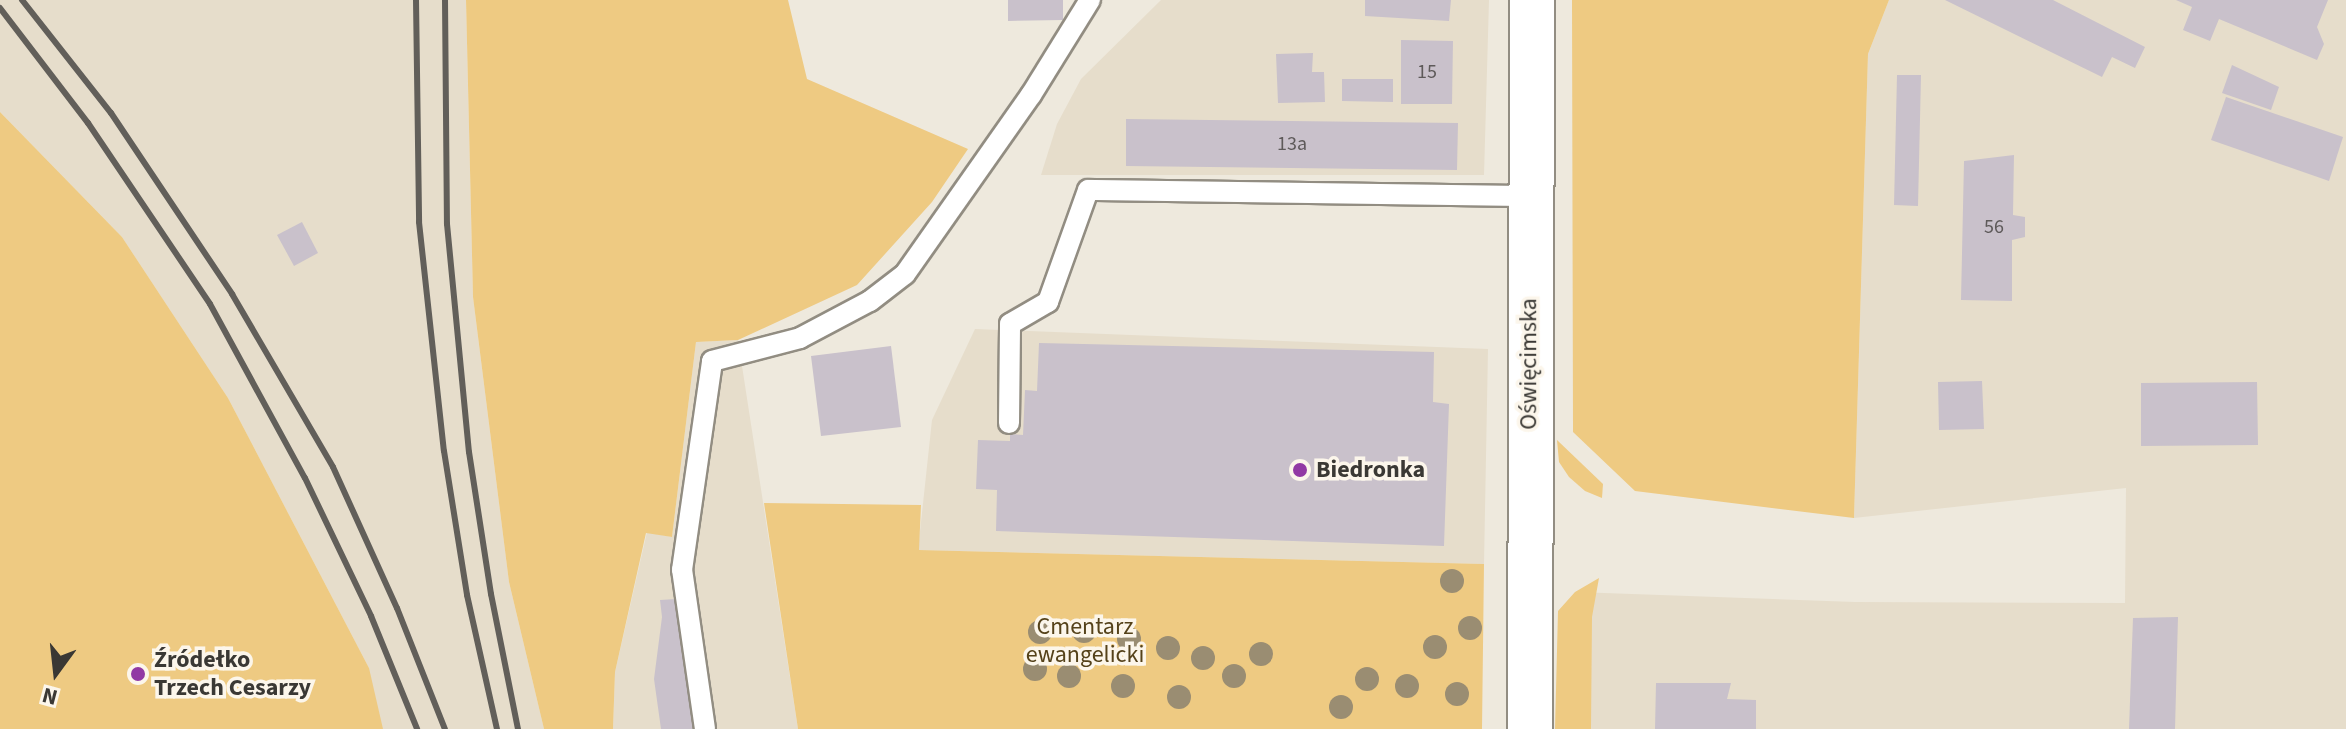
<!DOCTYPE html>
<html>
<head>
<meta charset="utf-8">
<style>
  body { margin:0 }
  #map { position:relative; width:2346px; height:729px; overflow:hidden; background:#eee9dd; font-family:"Source Sans 3",sans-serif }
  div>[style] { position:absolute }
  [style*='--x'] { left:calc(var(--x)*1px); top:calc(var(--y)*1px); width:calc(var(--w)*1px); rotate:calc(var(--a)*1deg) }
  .built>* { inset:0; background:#e6ddcb }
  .green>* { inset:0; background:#eeca82 }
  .building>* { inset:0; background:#c9c1cb }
  .roads { filter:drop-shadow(2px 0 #928d82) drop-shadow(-2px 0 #928d82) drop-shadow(0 2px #928d82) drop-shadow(0 -2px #928d82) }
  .lane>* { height:20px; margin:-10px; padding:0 10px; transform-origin:10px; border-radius:10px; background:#fff }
  .secondary>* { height:44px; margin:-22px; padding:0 22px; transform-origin:22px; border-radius:22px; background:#fff }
  .rail>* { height:6px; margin:-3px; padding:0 3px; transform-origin:3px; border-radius:3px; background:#625f5a }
  .trees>* { width:24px; height:24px; margin:-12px; border-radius:50%; background:#9a8d72 }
  .dots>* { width:22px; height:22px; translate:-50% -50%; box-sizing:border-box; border:4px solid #fcf6eb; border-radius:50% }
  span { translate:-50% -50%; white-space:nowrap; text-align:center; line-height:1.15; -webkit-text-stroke:7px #fcf6eb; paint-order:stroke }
  .number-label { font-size:20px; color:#5e5a5a }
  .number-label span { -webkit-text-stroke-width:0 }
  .street-label { font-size:24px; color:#3a3834 }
  .poi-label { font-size:24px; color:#3a3834; font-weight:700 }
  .left { translate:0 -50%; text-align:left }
  .park-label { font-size:24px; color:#55421a }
  .north { position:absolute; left:16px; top:633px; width:80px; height:80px; -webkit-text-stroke:6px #fcf6eb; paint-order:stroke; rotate:195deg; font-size:22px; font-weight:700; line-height:32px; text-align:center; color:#3a3834 }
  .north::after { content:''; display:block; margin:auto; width:28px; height:36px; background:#3a3834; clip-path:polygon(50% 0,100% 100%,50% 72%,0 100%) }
</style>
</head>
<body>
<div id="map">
  <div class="built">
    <i style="clip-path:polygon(0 0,466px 0,473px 297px,509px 582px,544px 729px,351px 729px,369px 668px,228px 398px,122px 237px,0 112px)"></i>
    <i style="clip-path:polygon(1161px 0,1489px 0,1484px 175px,1041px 175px,1057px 124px,1081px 79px)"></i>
    <i style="clip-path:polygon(1889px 0,2346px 0,2346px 729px,1574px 729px,1576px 592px,1855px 602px,2125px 603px,2126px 488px,1854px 518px,1868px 54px)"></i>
    <i style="clip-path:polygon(975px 329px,1488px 349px,1484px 564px,918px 550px,932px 420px)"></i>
    <i style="clip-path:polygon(738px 340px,798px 729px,613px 729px,615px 672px,647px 532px,672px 537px,696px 342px)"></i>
  </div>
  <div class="green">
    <i style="clip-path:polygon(466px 0,788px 0,807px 79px,968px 149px,932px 202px,857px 285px,738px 340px,696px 342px,672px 537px,646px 533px,615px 672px,613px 729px,544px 729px,509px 582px,473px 297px)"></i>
    <i style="clip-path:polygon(1572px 0,1889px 0,1868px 54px,1854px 518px,1635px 491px,1573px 432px)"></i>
    <i style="clip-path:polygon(0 112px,122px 237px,228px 398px,369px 668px,383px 729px,0 729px)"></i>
    <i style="clip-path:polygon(1557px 440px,1603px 484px,1602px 498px,1585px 491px,1569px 477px,1559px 462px)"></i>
    <i style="clip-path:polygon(764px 503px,921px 505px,919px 550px,1484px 564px,1482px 729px,798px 729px)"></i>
    <i style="clip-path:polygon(1599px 578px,1592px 617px,1591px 729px,1555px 729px,1558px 611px,1575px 592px)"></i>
  </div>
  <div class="building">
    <i style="clip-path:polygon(1008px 0,1063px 0,1063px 20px,1008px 21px)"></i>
    <i style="clip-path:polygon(1365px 0,1451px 0,1449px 21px,1365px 16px)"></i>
    <i style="clip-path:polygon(1945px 0,2053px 0,2145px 47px,2135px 68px,2112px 57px,2102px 77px)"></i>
    <i style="clip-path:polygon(2176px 0,2328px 0,2317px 27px,2324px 44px,2317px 60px,2219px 19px,2210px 41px,2183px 30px,2192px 7px)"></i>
    <i style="clip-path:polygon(1401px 40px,1453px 41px,1452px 104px,1401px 104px)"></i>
    <i style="clip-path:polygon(1313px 53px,1312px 72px,1324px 72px,1325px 102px,1278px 103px,1276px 54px)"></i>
    <i style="clip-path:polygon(2232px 65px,2279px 87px,2271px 110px,2222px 93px)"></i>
    <i style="clip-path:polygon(1897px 75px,1921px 75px,1918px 206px,1894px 205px)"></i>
    <i style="clip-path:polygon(1342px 79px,1393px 79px,1393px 102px,1342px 101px)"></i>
    <i style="clip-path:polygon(2226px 97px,2343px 137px,2329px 181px,2211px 140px)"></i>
    <i style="clip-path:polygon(1126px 119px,1458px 123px,1457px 170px,1126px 166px)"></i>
    <i style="clip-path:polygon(2014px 155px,2013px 215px,2025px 217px,2025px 237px,2012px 240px,2012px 301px,1961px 300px,1964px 161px)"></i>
    <i style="clip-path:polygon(302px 222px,318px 253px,294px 266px,277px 235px)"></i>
    <i style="clip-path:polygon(1039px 343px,1434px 352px,1433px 402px,1449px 404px,1444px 546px,996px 531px,997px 490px,976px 489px,978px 440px,1010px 441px,1010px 434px,1023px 435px,1025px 390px,1037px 391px)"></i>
    <i style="clip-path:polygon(891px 346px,901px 427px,821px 436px,811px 356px)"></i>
    <i style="clip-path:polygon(1982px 381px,1984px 429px,1939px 430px,1938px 382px)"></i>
    <i style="clip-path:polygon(2257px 382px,2258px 445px,2141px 446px,2141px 383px)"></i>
    <i style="clip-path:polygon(676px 599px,693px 729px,661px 729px,654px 679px,662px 617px,660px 600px)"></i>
    <i style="clip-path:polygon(2178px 617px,2175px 729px,2129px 729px,2133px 618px)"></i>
    <i style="clip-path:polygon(1656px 683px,1731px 683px,1727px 699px,1756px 700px,1756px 729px,1655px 729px)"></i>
  </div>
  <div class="roads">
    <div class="lane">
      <i style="--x:1009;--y:423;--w:99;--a:-89.4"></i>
      <i style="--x:1010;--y:324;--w:44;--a:-30.1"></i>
      <i style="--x:1048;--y:302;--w:119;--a:-70.3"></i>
      <i style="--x:1088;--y:190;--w:442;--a:0.8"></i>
      <i style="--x:705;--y:729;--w:161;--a:-98.2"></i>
      <i style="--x:682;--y:570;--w:211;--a:-81.8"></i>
      <i style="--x:712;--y:361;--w:91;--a:-14.6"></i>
      <i style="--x:800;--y:338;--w:79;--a:-27.9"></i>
      <i style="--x:870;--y:301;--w:44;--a:-37.6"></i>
      <i style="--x:905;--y:274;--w:219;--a:-54.9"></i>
      <i style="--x:1031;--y:95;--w:112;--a:-58.2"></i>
    </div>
    <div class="secondary">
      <i style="--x:1530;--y:729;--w:729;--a:-89.84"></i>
    </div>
  </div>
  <div class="rail">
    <i style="--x:22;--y:0;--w:144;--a:51.8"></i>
    <i style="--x:111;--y:113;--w:218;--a:56.2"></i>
    <i style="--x:232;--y:294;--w:200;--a:59.7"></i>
    <i style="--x:333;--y:467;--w:155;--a:65.6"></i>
    <i style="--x:397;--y:608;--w:130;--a:68.4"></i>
    <i style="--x:416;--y:0;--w:222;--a:89.2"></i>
    <i style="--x:419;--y:222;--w:230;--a:83.8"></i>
    <i style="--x:444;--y:451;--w:146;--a:80.9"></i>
    <i style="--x:467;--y:595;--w:137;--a:77.4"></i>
    <i style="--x:445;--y:0;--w:224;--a:89.5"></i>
    <i style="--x:447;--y:224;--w:229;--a:84.5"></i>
    <i style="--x:469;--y:452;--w:144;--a:81.2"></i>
    <i style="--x:491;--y:594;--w:138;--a:78.7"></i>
    <i style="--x:0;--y:8;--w:145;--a:52.6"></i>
    <i style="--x:88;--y:123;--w:218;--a:56"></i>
    <i style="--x:210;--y:304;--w:198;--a:61.4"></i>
    <i style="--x:305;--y:478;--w:153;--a:64.4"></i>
    <i style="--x:371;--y:616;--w:122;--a:67.8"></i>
  </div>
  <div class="trees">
    <i style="left:1452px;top:581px"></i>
    <i style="left:1470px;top:628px"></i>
    <i style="left:1084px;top:631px"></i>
    <i style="left:1040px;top:632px"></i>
    <i style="left:1129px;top:639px"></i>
    <i style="left:1435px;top:647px"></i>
    <i style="left:1168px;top:648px"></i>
    <i style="left:1261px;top:654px"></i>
    <i style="left:1203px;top:658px"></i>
    <i style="left:1035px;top:669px"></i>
    <i style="left:1069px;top:676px"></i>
    <i style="left:1234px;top:676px"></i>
    <i style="left:1367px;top:679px"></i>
    <i style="left:1123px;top:686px"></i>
    <i style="left:1407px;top:686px"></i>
    <i style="left:1457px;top:694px"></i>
    <i style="left:1179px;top:697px"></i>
    <i style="left:1341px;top:707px"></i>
  </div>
  <div class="dots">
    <i style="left:1300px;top:470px;background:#9239a4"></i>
    <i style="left:138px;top:674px;background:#9239a4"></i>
  </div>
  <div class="number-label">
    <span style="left:1427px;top:72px">15</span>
    <span style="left:1292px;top:144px">13a</span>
    <span style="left:1994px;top:227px">56</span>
  </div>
  <div class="street-label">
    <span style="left:1529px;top:364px;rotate:-90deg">Oświęcimska</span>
  </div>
  <div class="poi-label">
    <span class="left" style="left:1316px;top:470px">Biedronka</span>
    <span class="left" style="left:154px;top:674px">Źródełko<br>Trzech Cesarzy</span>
  </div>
  <div class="park-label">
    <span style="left:1085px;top:641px">Cmentarz<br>ewangelicki</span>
  </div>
  <div class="north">N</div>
</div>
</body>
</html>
